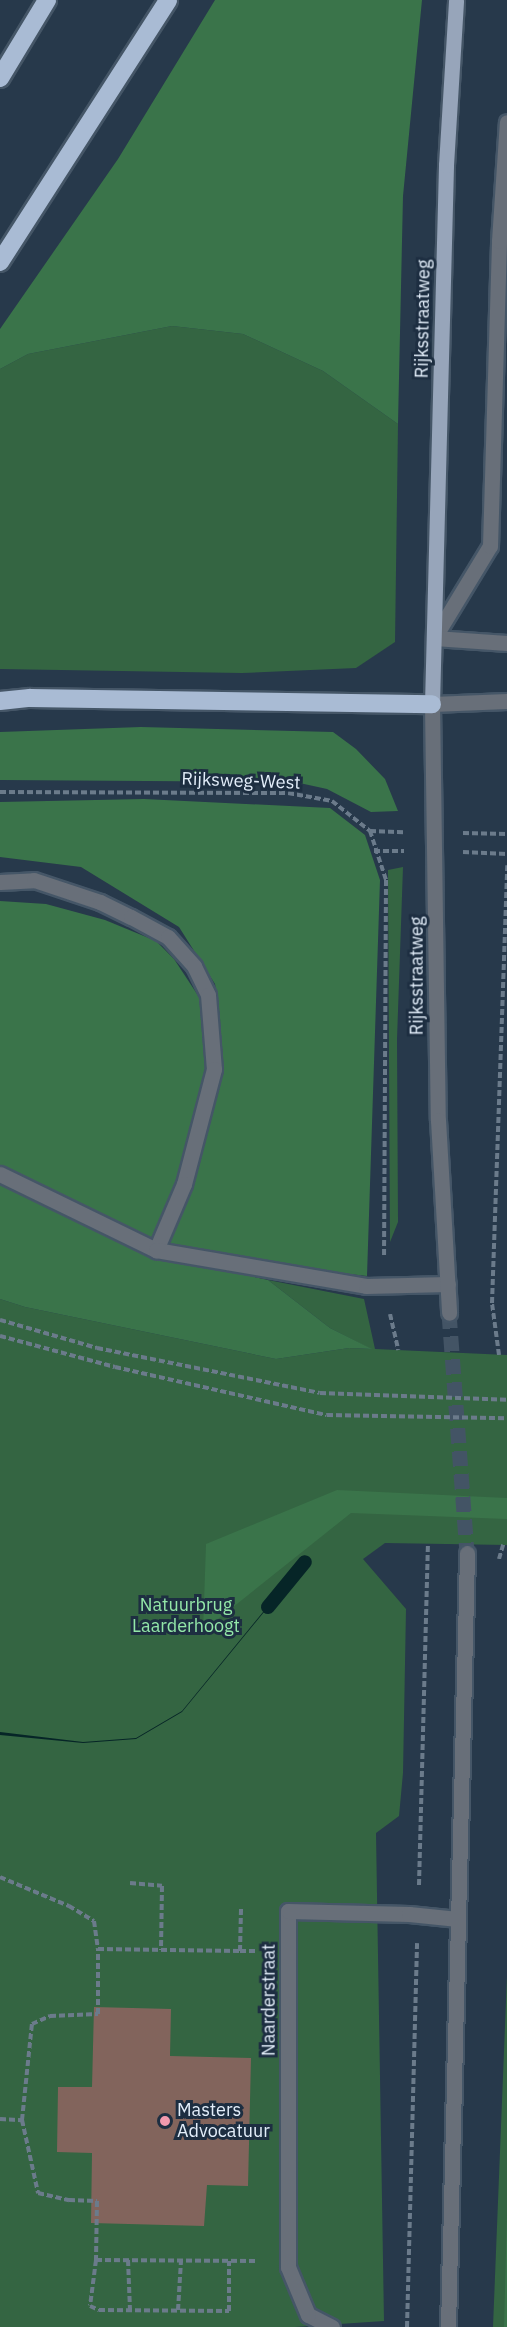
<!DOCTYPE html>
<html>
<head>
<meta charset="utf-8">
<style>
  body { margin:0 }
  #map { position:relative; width:507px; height:2327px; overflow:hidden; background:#27394b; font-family:"IBM Plex Sans",sans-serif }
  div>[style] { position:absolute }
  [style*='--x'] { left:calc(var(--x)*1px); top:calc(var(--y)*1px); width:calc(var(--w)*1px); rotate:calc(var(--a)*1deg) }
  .green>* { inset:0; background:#346542 }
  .forest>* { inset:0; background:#3a744a }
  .water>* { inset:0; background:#062527 }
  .stream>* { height:14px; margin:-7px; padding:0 7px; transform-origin:7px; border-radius:7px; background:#062527 }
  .building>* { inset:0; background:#82645c }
  .tertiary-tunnel>* { height:15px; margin-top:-7.5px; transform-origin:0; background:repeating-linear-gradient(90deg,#435465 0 15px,transparent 0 23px) }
  .path>* { height:4px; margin-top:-2px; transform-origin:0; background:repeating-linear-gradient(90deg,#6b7b8b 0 6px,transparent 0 9px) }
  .roads { filter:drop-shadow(2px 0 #455667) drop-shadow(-2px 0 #455667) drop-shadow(0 2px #455667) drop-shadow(0 -2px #455667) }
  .service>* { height:15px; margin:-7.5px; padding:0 7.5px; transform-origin:7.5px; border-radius:7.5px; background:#686f79 }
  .minor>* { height:15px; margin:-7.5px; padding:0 7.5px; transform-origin:7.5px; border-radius:7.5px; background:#686f79 }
  .tertiary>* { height:15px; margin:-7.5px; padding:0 7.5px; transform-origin:7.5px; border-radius:7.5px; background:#686f79 }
  .primary>* { height:15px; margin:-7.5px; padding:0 7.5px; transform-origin:7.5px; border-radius:7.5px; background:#97a5ba }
  .motorway>* { height:18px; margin:-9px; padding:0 9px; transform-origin:9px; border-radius:9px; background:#a9bbd4 }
  .path-bridge>* { height:4px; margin-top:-2px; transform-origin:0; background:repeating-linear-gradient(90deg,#6b7b8b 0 6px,transparent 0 9px) }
  .dots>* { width:16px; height:16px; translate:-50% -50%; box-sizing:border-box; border:3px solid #1d2e41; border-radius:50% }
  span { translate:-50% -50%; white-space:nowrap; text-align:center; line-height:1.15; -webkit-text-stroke:6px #1d2e41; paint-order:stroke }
  .street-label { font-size:18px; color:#e3eefa }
  .park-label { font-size:18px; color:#93e7a8 }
  .poi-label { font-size:18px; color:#e3eefa }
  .left { translate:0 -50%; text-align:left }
</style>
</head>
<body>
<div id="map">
  <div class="green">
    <i style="clip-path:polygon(172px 326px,243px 334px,323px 371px,398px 424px,395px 642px,356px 668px,242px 673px,0 669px,0 369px,28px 354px)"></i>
    <i style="clip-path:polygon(403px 867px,397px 1040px,398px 1222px,390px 1242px,388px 870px)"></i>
    <i style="clip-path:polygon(268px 1280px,364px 1299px,375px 1349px,507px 1355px,507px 1545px,385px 1543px,363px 1559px,406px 1609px,403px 1773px,399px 1816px,376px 1833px,384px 2321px,295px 2327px,0 2327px,0 1299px,25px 1307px,276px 1359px,349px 1348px,371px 1349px,330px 1328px)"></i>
    <i style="clip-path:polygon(507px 1976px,507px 2327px,493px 2327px)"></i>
  </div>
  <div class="forest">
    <i style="clip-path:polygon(215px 0,422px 0,403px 196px,398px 424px,323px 371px,243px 334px,172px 326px,28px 354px,0 369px,0 329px,118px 159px)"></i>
    <i style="clip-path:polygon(141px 727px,333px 732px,356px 749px,385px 779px,398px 811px,371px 812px,327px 789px,295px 782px,0 780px,0 732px)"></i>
    <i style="clip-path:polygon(144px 799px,330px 808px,365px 835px,380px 880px,367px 1276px,296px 1268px,163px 1245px,192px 1189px,221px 1073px,220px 1017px,215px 984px,179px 927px,81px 867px,0 857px,0 802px)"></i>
    <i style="clip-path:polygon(0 901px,46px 904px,105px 920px,156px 941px,174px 959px,201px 1000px,207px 1074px,177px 1187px,152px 1243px,0 1167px)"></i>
    <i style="clip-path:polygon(0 1182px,154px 1255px,268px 1280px,330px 1328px,372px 1349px,349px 1348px,276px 1359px,25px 1307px,0 1299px)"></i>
    <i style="clip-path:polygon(337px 1490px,507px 1498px,507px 1519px,351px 1513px,203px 1631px,206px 1544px)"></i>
    <i style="clip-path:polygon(507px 2213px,507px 2327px,504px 2327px)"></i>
  </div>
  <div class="water">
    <i style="clip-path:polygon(308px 1557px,287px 1584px,182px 1712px,136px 1739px,83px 1743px,0 1735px,0 1732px,83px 1742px,136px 1738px,182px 1711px)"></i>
  </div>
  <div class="stream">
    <i style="--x:268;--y:1607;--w:58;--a:-50.6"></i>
  </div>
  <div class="building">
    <i style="clip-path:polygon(94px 2007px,171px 2009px,170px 2056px,251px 2058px,248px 2186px,207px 2185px,204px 2226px,91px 2223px,92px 2153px,57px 2152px,58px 2087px,92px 2087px)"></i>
  </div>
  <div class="tertiary-tunnel">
    <i style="--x:449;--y:1313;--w:241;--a:85.7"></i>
  </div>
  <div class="path">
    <i style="--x:0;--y:792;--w:288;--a:0.2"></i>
    <i style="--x:288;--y:793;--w:45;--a:10.3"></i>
    <i style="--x:332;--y:801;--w:48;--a:38.3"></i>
    <i style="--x:370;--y:831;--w:34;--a:2"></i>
    <i style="--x:370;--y:831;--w:52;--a:71.9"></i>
    <i style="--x:386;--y:880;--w:376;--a:90.3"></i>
    <i style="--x:463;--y:833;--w:44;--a:1.3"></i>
    <i style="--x:374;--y:851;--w:30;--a:0"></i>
    <i style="--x:463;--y:852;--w:44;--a:2.6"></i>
    <i style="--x:390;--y:1314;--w:37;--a:77"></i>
    <i style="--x:0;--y:1320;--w:101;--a:16.1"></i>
    <i style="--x:97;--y:1348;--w:227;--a:11.4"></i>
    <i style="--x:0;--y:1336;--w:119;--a:15.1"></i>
    <i style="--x:115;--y:1367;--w:217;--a:12.8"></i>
    <i style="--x:499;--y:1355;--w:52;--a:-97.7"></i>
    <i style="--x:492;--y:1303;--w:438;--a:-88"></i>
    <i style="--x:499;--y:1559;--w:15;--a:-74"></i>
    <i style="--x:0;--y:1877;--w:75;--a:22.8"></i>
    <i style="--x:69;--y:1906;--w:29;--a:31"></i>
    <i style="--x:94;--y:1921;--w:28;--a:82"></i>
    <i style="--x:130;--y:1883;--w:32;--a:5"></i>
    <i style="--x:162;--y:1886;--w:64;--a:90.9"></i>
    <i style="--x:419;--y:1885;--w:341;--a:-88.5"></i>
    <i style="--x:240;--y:1951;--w:17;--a:0"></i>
    <i style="--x:0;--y:2119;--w:22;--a:3"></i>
    <i style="--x:22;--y:2120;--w:97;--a:-84.1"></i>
    <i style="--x:32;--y:2024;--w:20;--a:-24"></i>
    <i style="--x:50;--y:2016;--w:48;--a:-2.4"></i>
    <i style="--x:98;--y:2014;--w:65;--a:-90"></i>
    <i style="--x:98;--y:1949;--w:142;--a:0.8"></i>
    <i style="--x:240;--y:1951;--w:42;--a:-88.6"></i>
    <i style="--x:22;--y:2120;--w:75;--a:77.6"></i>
    <i style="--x:38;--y:2193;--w:32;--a:13"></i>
    <i style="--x:69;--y:2200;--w:28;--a:2"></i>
    <i style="--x:97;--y:2201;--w:59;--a:91"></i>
    <i style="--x:96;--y:2260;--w:162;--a:0.4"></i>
    <i style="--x:96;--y:2260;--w:46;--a:97.4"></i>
    <i style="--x:90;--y:2306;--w:10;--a:24"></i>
    <i style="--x:99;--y:2310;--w:130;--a:0.4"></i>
    <i style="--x:229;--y:2311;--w:50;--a:-90"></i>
    <i style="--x:128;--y:2260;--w:50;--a:87.7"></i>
    <i style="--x:178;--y:2310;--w:49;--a:-86.5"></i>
    <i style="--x:407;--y:2327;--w:384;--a:-88.5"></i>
  </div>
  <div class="roads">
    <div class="service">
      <i style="--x:434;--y:638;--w:108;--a:-58.7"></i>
      <i style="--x:490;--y:546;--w:305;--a:-88.3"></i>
      <i style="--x:499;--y:241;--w:119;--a:-86.2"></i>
      <i style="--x:0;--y:882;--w:34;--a:-3"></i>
      <i style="--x:34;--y:880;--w:70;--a:18.4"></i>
      <i style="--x:100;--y:902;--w:34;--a:26"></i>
      <i style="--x:131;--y:917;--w:42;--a:28.4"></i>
      <i style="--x:168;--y:937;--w:39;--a:48"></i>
      <i style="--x:194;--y:966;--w:32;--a:64"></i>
      <i style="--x:208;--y:995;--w:74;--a:85.4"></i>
      <i style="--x:214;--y:1069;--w:119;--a:104.6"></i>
      <i style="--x:184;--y:1184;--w:72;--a:113"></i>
      <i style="--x:0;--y:1174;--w:174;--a:26"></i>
      <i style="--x:156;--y:1250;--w:213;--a:9.7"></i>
      <i style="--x:366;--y:1286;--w:82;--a:-1.4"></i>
      <i style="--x:332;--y:2327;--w:27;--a:-153"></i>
      <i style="--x:308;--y:2315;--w:52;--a:-112.6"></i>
      <i style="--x:288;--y:2267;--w:356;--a:-90"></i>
      <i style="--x:288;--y:1911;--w:121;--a:1.4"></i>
      <i style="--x:409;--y:1914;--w:49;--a:5.8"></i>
    </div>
    <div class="minor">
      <i style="--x:434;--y:638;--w:73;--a:3.9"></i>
      <i style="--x:432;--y:704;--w:75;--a:-2.3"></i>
    </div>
    <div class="tertiary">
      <i style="--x:432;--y:704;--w:416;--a:89.2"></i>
      <i style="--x:438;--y:1120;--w:193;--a:86.7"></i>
      <i style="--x:448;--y:2327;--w:774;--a:-88.59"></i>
    </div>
    <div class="primary">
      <i style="--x:432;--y:704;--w:539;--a:-88.51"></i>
      <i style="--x:446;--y:165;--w:165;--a:-86.5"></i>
    </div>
    <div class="motorway">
      <i style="--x:0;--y:78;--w:91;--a:-58.9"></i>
      <i style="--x:0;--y:262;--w:311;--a:-57.3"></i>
      <i style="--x:0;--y:701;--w:30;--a:-6"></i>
      <i style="--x:30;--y:698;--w:402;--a:0.9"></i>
    </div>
  </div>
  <div class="path-bridge">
    <i style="--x:320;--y:1393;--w:187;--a:2.1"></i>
    <i style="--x:327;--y:1415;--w:180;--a:1"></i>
  </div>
  <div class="dots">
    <i style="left:165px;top:2121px;background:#f29aae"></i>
  </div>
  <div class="street-label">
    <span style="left:423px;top:319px;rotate:-89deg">Rijksstraatweg</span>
    <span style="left:241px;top:781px;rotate:2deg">Rijksweg-West</span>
    <span style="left:417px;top:976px;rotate:-90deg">Rijksstraatweg</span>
    <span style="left:269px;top:2000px;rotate:-90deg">Naarderstraat</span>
  </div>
  <div class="park-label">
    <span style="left:186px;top:1616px">Natuurbrug<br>Laarderhoogt</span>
  </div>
  <div class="poi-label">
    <span class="left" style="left:177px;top:2121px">Masters<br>Advocatuur</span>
  </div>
</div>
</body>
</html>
